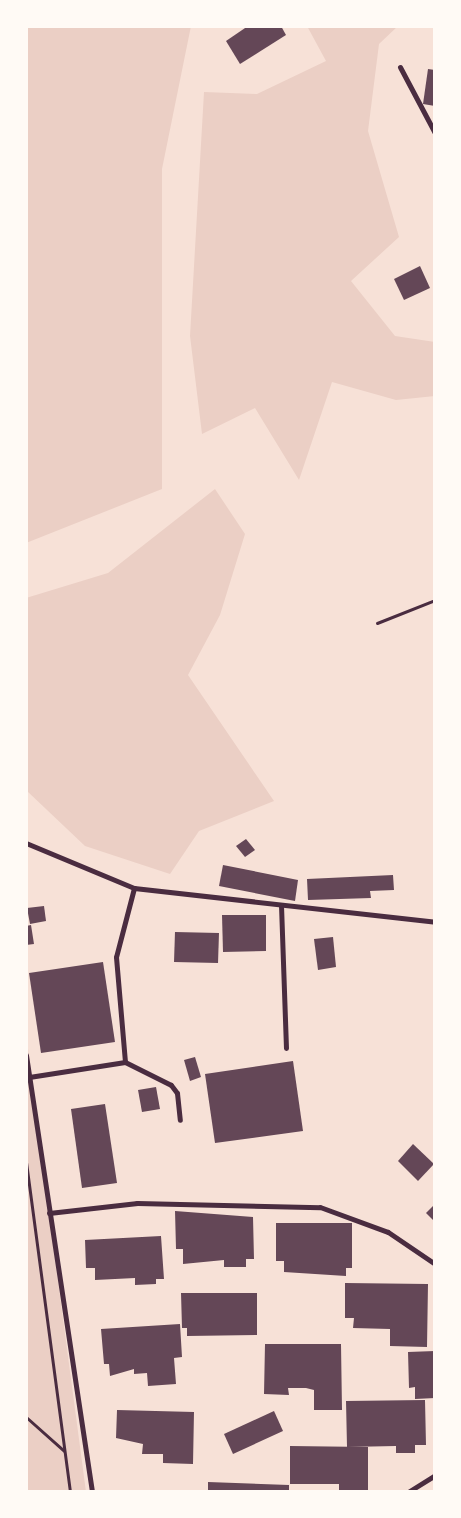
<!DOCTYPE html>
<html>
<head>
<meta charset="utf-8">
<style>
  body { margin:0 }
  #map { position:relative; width:461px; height:1518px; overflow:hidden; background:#f7e1d7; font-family:Karla,sans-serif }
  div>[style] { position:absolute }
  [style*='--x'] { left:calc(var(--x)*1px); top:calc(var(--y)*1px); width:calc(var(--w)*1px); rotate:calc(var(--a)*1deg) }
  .green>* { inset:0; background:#ebcfc5 }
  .building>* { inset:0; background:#644757 }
  .path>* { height:3px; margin:-1.5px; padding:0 1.5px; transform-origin:1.5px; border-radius:1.5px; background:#4a2c40 }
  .minor>* { height:5px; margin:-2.5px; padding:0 2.5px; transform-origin:2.5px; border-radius:2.5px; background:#4a2c40 }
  span { translate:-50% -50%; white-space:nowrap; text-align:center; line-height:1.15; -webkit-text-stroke:4px #fffaf5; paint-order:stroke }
  .frame { position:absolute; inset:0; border:28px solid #fffaf5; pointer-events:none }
</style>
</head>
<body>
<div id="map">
  <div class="green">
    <i style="clip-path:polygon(26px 26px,191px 26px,162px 169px,162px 489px,26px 543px)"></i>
    <i style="clip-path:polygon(307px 26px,398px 26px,379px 44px,368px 131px,399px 237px,351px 281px,395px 336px,435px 342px,435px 396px,396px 400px,332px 382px,299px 480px,255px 408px,202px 434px,190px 336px,204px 92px,257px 94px,326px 61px)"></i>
    <i style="clip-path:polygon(215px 489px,245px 534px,220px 615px,188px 675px,274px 801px,199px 831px,170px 874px,85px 846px,27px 791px,26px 598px,108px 573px)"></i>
    <i style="clip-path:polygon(26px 1033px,49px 1213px,86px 1492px,26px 1492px)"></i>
  </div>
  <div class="building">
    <i style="clip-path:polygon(248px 26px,281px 26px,286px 35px,240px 64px,226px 41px)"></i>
    <i style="clip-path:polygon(428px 69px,435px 70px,435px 106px,423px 104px)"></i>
    <i style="clip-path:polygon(420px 266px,430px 288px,404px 300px,394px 279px)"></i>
    <i style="clip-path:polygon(246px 839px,255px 850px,245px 857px,236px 846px)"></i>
    <i style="clip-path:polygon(223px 865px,298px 880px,295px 901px,219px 886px)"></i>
    <i style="clip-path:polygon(393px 875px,394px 890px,370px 891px,371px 898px,308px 900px,307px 879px)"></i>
    <i style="clip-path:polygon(44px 906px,46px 921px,30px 924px,27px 908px)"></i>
    <i style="clip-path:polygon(222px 915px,266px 915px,266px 951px,223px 952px)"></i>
    <i style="clip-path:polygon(31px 925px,34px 944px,26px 945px,26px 926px)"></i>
    <i style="clip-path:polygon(175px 932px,219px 933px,218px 963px,174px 962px)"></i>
    <i style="clip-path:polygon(333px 937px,336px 967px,318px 970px,314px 939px)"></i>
    <i style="clip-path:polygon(103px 962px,115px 1042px,41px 1053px,29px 973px)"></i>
    <i style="clip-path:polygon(195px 1057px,201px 1077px,190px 1081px,184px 1060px)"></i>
    <i style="clip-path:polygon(293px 1061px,303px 1131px,215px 1143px,205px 1074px)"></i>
    <i style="clip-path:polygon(156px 1087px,160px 1109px,142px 1112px,138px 1090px)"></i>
    <i style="clip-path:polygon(105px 1104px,117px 1183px,82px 1188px,71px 1109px)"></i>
    <i style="clip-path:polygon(413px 1144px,434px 1164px,418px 1181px,398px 1161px)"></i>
    <i style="clip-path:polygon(435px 1204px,435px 1222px,426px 1213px)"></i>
    <i style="clip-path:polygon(175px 1211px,253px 1217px,254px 1259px,246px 1259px,246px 1267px,224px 1267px,224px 1260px,183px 1264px,183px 1249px,176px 1249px)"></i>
    <i style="clip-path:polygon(276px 1223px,352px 1223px,352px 1268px,346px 1268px,346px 1276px,284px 1272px,284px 1261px,276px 1261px)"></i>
    <i style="clip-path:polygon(161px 1236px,164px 1279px,156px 1279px,156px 1284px,135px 1285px,135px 1278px,95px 1280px,95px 1268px,86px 1268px,85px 1240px)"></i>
    <i style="clip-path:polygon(345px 1283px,428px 1284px,427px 1347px,390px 1346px,390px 1329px,353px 1328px,354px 1318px,345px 1318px)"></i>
    <i style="clip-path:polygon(181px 1293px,257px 1293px,257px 1335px,187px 1336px,187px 1328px,182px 1328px)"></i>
    <i style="clip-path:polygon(180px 1324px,182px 1357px,174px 1358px,176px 1384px,148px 1386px,147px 1373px,134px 1374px,134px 1369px,110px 1376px,109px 1364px,104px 1364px,101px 1329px)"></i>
    <i style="clip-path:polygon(265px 1344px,341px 1344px,342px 1410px,314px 1410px,314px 1390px,306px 1388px,288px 1388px,289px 1395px,264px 1394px)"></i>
    <i style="clip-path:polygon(435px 1351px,435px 1398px,415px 1399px,415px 1387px,409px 1388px,408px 1352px)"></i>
    <i style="clip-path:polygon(425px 1400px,426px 1445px,415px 1445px,415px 1453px,396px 1453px,396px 1446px,347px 1447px,346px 1401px)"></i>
    <i style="clip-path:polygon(117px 1410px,194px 1412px,193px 1464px,163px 1463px,163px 1454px,142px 1454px,143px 1444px,116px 1438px)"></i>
    <i style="clip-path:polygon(274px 1411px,283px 1431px,233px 1454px,224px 1434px)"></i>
    <i style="clip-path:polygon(290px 1446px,368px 1447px,368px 1491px,339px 1492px,339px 1484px,290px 1484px)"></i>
    <i style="clip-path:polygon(208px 1482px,289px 1485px,289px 1492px,208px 1492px)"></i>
  </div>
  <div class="path">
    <i style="--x:377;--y:623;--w:62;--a:-21.6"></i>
    <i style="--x:26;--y:1162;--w:333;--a:82.4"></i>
    <i style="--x:26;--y:1417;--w:51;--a:41.8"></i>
  </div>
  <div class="minor">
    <i style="--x:400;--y:67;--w:75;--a:62.1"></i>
    <i style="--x:26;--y:843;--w:117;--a:22.6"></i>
    <i style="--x:134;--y:888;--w:71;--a:104.6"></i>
    <i style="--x:116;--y:957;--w:105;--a:85.1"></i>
    <i style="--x:125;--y:1062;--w:97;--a:171.1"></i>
    <i style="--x:134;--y:888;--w:303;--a:6.4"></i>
    <i style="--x:281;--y:905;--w:143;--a:88"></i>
    <i style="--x:26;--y:1055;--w:442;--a:81.4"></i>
    <i style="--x:125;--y:1062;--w:51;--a:26.6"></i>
    <i style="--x:171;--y:1085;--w:10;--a:53"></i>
    <i style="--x:177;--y:1093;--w:27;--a:84"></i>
    <i style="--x:49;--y:1213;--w:89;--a:-6.5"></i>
    <i style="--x:137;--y:1203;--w:183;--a:1.3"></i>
    <i style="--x:320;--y:1207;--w:72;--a:20.2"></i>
    <i style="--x:388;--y:1232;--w:57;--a:34.2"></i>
    <i style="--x:408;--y:1492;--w:32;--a:-32"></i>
  </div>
  <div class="frame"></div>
</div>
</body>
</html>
